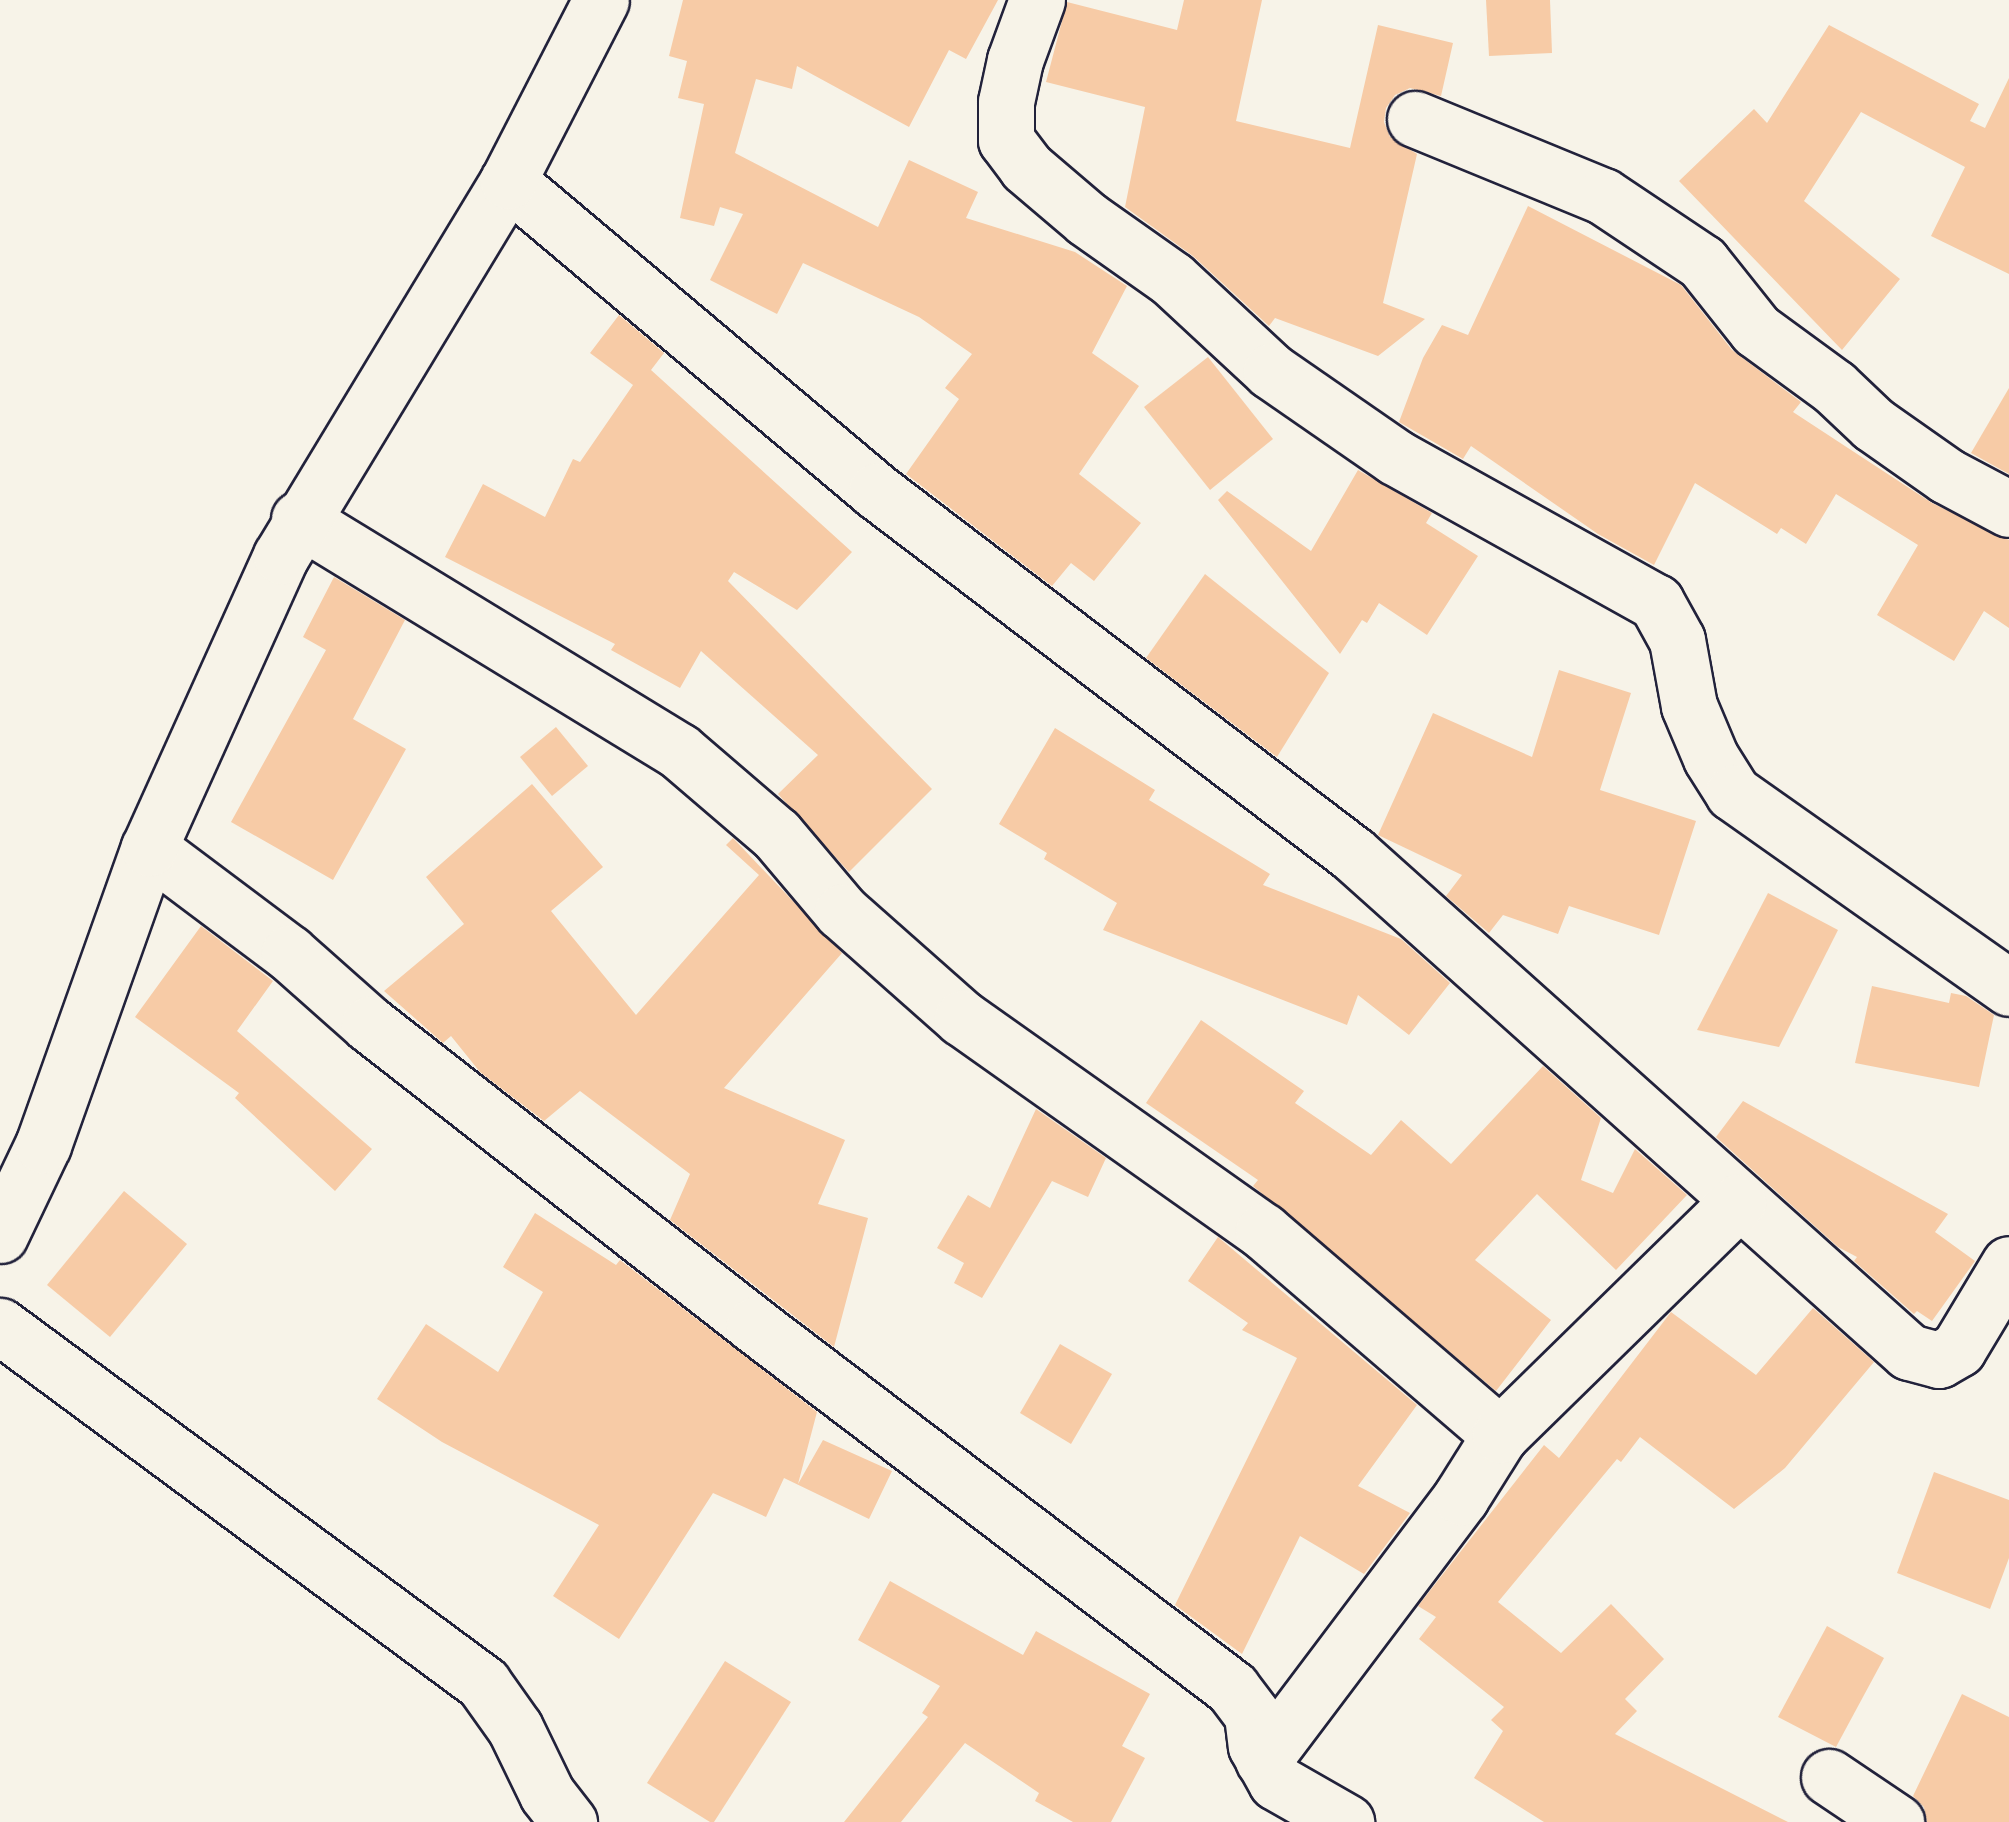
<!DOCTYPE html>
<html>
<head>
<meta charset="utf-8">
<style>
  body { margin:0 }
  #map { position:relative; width:2009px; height:1822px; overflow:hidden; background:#f7f3e8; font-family:Kalam,sans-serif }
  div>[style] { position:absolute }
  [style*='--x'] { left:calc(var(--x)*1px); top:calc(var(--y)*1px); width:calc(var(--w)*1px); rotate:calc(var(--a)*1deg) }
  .building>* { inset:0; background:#f7cba6 }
  .roads { filter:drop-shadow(2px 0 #22223b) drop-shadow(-2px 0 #22223b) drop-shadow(0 2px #22223b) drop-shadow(0 -2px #22223b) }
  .minor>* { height:55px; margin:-27.5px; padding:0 27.5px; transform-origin:27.5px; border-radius:27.5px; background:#f7f3e8 }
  span { translate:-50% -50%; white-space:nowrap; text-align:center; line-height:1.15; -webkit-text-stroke:8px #f7f3e8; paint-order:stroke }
</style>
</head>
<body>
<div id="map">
  <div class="building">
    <i style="clip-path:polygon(683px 0,998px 0,966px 59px,949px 50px,909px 127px,797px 66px,792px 89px,756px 79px,735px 153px,878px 227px,909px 160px,978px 192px,966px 218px,1075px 252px,1127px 286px,1092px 353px,1139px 386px,1079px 474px,1141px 523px,1094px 581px,1071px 563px,1052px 586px,906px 474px,959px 399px,945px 388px,972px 354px,919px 317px,803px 263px,777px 314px,710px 280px,743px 214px,720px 207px,714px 226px,680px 218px,704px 104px,678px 98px,687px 61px,669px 56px)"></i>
    <i style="clip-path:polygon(1184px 0,1262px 0,1236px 121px,1350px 148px,1378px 25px,1453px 43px,1441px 96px,1410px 88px,1395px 95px,1386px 108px,1384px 122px,1390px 137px,1417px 154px,1383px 303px,1425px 319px,1378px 356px,1275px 318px,1269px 326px,1193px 256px,1125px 207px,1145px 107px,1046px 82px,1067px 2px,1177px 30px)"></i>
    <i style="clip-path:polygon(1486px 0,1550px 0,1552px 53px,1489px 56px)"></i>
    <i style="clip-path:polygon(1829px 25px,1979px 104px,1970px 121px,1985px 128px,2009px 78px,2009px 274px,1931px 236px,1965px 167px,1861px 112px,1804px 201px,1900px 279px,1842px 350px,1679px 181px,1754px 109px,1767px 123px)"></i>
    <i style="clip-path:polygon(1528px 206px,1681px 285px,1732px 350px,1801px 402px,1793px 412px,1932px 503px,2009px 540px,2009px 628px,1984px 611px,1954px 661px,1877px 615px,1918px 545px,1836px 494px,1806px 544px,1781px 528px,1777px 534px,1695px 483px,1654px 565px,1598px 534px,1471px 446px,1463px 459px,1399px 422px,1423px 358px,1442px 325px,1468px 335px)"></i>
    <i style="clip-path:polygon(619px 315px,664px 353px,651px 370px,852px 552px,797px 610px,734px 572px,728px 581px,932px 789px,849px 872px,778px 794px,818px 755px,701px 651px,680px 688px,611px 650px,615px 644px,445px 557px,483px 484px,545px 517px,573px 459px,580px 462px,633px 385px,590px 353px)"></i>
    <i style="clip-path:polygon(1208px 357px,1273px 439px,1210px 490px,1144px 407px)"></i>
    <i style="clip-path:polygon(2009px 388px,2009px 474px,1971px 453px)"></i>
    <i style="clip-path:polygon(1358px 470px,1432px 513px,1426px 523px,1478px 556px,1427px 635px,1379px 603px,1367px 623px,1362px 620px,1340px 654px,1218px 500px,1227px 491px,1311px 551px)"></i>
    <i style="clip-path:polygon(1205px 574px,1329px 673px,1277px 757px,1146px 658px)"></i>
    <i style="clip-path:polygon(334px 577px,405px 620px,353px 719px,406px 749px,333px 880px,231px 822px,326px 650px,303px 637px)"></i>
    <i style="clip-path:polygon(1559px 670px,1631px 693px,1600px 790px,1696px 821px,1659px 935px,1569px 906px,1558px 934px,1503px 915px,1489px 933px,1446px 896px,1462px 875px,1378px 835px,1433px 713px,1532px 757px)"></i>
    <i style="clip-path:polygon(556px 727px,588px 766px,552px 796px,520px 757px)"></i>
    <i style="clip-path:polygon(1055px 728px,1155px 790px,1149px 800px,1270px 874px,1263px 885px,1401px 939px,1450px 983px,1409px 1035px,1358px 995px,1347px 1025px,1103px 930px,1117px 903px,1044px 859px,1047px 853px,999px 824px)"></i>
    <i style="clip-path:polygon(532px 784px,603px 867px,551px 911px,636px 1015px,759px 875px,726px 845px,733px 838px,842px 953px,724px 1088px,845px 1140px,818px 1204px,868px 1218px,834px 1347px,670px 1220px,690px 1174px,580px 1091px,544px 1121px,480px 1072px,451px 1036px,443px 1043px,384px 991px,464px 924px,426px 877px)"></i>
    <i style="clip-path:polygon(1768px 893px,1838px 930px,1779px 1047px,1697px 1030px)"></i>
    <i style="clip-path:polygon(201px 926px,273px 981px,237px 1031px,372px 1149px,335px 1191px,235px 1098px,239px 1093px,135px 1017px)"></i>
    <i style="clip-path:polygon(1872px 986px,1949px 1003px,1951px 993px,1966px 996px,1994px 1015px,1979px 1087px,1855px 1063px)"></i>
    <i style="clip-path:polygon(1201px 1020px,1304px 1091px,1295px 1103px,1371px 1155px,1401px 1120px,1451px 1164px,1543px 1066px,1601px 1118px,1581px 1180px,1613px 1193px,1635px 1149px,1687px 1195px,1616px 1270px,1537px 1194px,1475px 1260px,1551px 1320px,1496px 1391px,1253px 1186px,1258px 1180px,1146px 1103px)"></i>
    <i style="clip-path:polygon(1743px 1101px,1948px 1214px,1935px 1232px,1975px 1261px,1932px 1321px,1917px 1311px,1914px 1314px,1854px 1261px,1857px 1257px,1838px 1247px,1716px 1137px)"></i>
    <i style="clip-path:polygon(1036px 1109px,1106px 1158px,1088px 1197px,1052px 1181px,982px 1298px,954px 1283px,964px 1263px,937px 1248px,968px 1195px,990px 1208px)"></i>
    <i style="clip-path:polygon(124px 1191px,187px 1244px,110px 1337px,47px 1285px)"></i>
    <i style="clip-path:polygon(535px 1213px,616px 1265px,620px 1260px,817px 1412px,798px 1484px,823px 1440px,892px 1471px,869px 1519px,784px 1478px,766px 1517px,713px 1493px,619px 1639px,553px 1596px,599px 1525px,442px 1442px,377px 1399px,426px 1324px,498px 1372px,543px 1292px,503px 1267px)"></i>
    <i style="clip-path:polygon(1218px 1237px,1417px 1405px,1358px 1486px,1410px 1513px,1364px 1574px,1300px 1536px,1242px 1654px,1175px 1605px,1297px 1358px,1242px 1330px,1248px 1323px,1188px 1281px)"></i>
    <i style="clip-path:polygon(1813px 1308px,1874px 1362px,1785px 1468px,1734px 1509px,1640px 1437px,1621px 1462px,1617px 1459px,1498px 1602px,1561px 1653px,1611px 1604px,1664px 1659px,1625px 1699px,1637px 1711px,1615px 1734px,1788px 1822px,1544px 1822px,1474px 1778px,1503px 1731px,1491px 1720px,1504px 1707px,1419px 1639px,1436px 1617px,1418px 1606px,1544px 1445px,1559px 1458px,1671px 1312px,1756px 1375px)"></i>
    <i style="clip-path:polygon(1060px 1344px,1112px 1374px,1071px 1444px,1020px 1413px)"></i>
    <i style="clip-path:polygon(1934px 1472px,2009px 1500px,2009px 1558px,1990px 1609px,1897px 1573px)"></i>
    <i style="clip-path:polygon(890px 1581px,1023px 1655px,1036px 1631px,1150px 1694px,1122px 1746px,1145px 1758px,1111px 1822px,1073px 1822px,1035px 1801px,1039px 1793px,965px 1743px,901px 1822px,844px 1822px,928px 1717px,922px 1713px,940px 1686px,858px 1640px)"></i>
    <i style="clip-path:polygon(1827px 1626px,1884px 1658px,1836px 1747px,1778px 1717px)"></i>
    <i style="clip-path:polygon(725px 1661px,791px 1702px,714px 1822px,710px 1822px,647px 1783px)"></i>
    <i style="clip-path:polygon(1962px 1694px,2009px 1717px,2009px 1822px,1927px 1822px,1924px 1807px,1913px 1796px)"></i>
  </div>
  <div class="roads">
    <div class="minor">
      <i style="--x:1037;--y:0;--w:64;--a:110.1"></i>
      <i style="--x:1015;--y:60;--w:43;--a:102.1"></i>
      <i style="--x:1006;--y:102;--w:38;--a:90"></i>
      <i style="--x:1006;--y:140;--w:34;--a:53"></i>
      <i style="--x:1026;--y:167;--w:80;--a:40.4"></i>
      <i style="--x:1087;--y:219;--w:104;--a:35.2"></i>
      <i style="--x:1172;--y:279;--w:135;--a:42.9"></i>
      <i style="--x:1271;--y:371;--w:151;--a:34.7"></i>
      <i style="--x:1395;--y:457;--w:299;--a:29.1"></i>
      <i style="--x:1656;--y:602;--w:43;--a:61.1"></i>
      <i style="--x:1677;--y:640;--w:67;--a:79.7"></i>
      <i style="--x:1689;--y:706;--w:56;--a:67.1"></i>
      <i style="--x:1711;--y:758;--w:41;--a:57.8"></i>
      <i style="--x:1733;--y:793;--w:338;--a:35.2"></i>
      <i style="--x:1415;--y:119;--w:203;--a:22.3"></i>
      <i style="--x:1603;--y:196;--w:119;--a:33.7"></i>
      <i style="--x:1702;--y:262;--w:87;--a:51.5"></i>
      <i style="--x:1756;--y:330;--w:97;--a:36.2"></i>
      <i style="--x:1834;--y:387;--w:54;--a:43.5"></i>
      <i style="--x:1873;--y:424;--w:90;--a:35.1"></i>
      <i style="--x:1947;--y:476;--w:70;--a:28"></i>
      <i style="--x:508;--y:181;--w:481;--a:40.1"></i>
      <i style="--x:876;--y:491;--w:599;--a:37.27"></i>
      <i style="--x:1353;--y:854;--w:746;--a:41.85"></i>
      <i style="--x:1909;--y:1352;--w:31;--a:15"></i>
      <i style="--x:1939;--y:1360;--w:22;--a:-30"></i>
      <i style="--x:1958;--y:1349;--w:99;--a:-59"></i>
      <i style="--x:299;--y:519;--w:445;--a:31.4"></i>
      <i style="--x:679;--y:751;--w:128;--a:40.6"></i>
      <i style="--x:776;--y:834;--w:102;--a:49.8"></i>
      <i style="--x:842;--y:912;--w:160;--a:41.5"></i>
      <i style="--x:962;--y:1018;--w:369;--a:35.3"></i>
      <i style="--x:1263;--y:1231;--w:313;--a:40.7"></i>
      <i style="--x:149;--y:848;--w:175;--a:36.9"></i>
      <i style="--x:289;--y:953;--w:107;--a:41.6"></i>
      <i style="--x:369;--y:1024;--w:489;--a:38"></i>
      <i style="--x:754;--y:1325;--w:600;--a:37.21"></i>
      <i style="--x:1232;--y:1688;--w:34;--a:53"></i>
      <i style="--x:1252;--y:1715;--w:31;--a:83"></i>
      <i style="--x:1256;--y:1746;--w:41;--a:60.9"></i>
      <i style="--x:1276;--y:1782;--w:81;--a:29.7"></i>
      <i style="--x:0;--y:1235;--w:100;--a:-64.5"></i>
      <i style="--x:43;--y:1145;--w:315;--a:-70.4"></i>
      <i style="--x:149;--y:848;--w:320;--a:-65.7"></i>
      <i style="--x:281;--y:556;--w:438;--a:-58.8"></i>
      <i style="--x:508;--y:181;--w:203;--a:-62.8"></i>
      <i style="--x:0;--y:1326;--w:601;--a:36.47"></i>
      <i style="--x:483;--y:1683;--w:55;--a:54.6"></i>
      <i style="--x:515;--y:1728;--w:73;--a:64.1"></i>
      <i style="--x:547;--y:1794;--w:36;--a:52"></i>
      <i style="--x:1263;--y:1760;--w:329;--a:-53"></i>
      <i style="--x:1461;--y:1497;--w:73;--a:-57.8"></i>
      <i style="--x:1500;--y:1435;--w:333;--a:-44.4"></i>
      <i style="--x:1829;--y:1777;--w:81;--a:33.9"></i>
    </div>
  </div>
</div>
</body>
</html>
